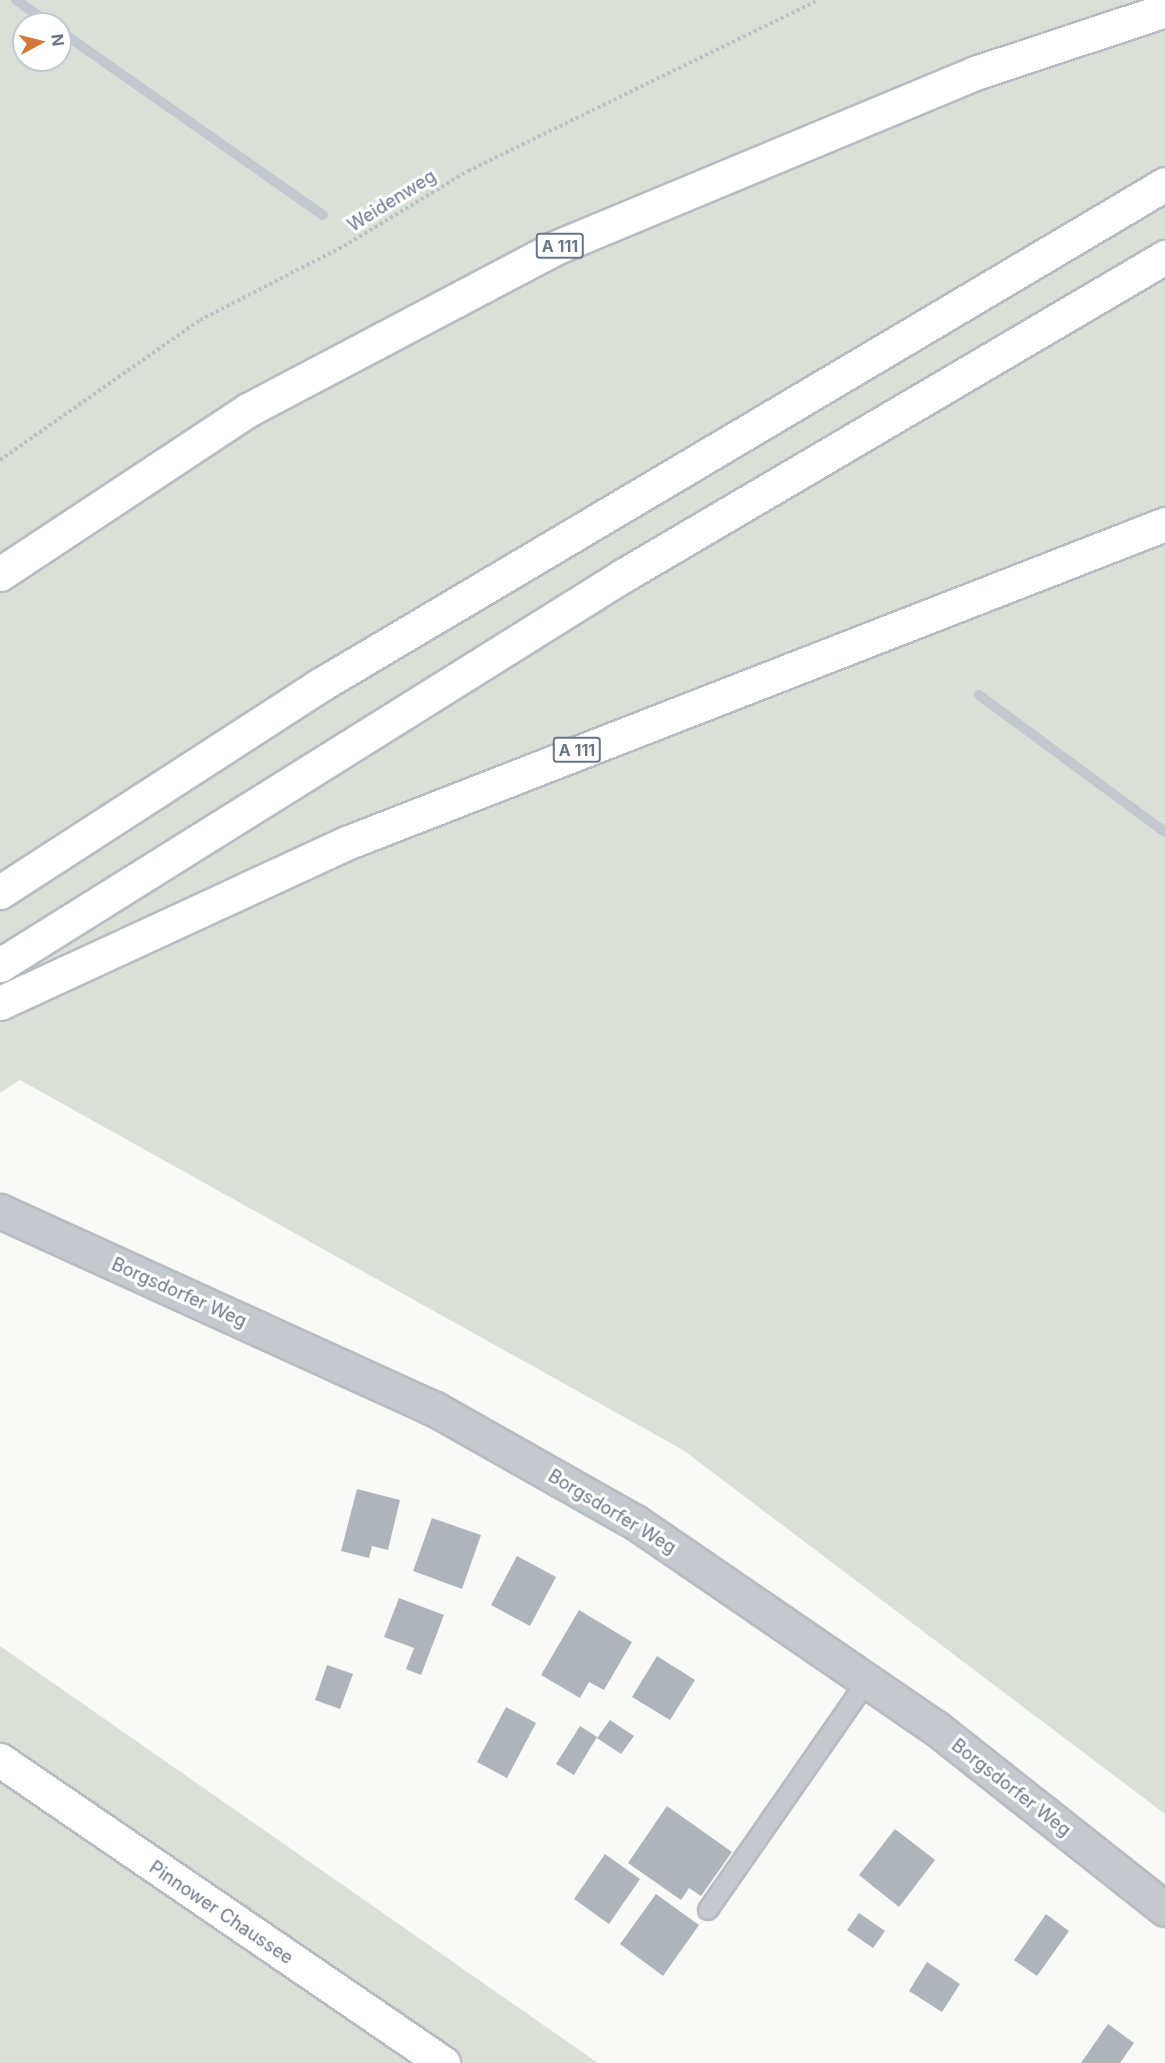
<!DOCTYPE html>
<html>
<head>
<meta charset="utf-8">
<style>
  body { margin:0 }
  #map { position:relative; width:1165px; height:2063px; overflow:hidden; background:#f9f9f7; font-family:Inter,sans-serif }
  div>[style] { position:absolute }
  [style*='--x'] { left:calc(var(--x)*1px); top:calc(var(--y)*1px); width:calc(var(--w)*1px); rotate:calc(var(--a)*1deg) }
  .green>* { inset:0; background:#dae0d8 }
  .stream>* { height:10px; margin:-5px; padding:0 5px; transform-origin:5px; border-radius:5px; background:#c2c8ce }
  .building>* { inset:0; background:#afb4bb }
  .path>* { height:4px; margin-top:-2px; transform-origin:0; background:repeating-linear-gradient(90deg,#bdbfc2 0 3px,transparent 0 6px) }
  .roads { filter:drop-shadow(2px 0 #b8bbc0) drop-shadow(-2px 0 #b8bbc0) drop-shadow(0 2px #b8bbc0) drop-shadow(0 -2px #b8bbc0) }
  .service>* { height:18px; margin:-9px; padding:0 9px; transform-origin:9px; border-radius:9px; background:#c5c8cc }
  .minor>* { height:33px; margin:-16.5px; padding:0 16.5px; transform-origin:16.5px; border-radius:16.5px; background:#c5c8cc }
  .secondary>* { height:33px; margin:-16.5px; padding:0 16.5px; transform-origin:16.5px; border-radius:16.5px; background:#fff }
  .motorway>* { height:33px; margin:-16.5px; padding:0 16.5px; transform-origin:16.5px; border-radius:16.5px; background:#fff }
  span { translate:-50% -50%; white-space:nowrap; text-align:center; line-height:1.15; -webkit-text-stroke:6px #fff; paint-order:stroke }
  .shield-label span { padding:2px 4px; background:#fff; border:2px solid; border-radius:4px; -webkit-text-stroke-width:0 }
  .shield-label { font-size:16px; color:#6b7586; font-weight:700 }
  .street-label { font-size:18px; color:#6b7586 }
  .north { position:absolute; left:12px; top:12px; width:60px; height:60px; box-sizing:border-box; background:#fff; border:2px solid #c4c8cf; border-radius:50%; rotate:83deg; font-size:16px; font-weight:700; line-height:24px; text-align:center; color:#6b7586 }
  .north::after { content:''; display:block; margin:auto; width:21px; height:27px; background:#d6773a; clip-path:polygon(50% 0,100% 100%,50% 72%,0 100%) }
</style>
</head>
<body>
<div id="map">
  <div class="green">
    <i style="clip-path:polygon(evenodd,0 0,1165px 0,1165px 1814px,683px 1450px,20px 1080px,0 1093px,0 0,24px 24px,60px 24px,60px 60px,24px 60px,24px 24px)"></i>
    <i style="clip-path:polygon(0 1646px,598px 2063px,0 2063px)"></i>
  </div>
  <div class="stream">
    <i style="--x:16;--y:0;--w:42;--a:35.2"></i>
    <i style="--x:60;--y:31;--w:321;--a:35"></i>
    <i style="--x:979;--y:695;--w:231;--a:36.4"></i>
  </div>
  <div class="building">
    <i style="clip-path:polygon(357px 1489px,400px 1500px,388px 1550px,372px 1546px,369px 1558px,341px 1551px)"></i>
    <i style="clip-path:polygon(432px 1518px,481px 1535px,462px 1589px,413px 1571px)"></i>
    <i style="clip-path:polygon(517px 1556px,556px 1577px,530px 1626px,491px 1605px)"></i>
    <i style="clip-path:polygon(399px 1598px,444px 1615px,421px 1675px,406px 1669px,414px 1648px,384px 1637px)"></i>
    <i style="clip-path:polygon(579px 1610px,632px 1642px,604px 1690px,589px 1682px,580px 1698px,541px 1675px)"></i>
    <i style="clip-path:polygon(657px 1656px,695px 1680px,670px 1720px,632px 1697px)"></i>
    <i style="clip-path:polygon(327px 1665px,353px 1674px,340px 1709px,315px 1700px)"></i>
    <i style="clip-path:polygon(506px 1707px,536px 1723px,507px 1778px,477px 1762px)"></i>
    <i style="clip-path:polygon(610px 1720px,634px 1736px,621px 1754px,597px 1738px)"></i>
    <i style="clip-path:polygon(580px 1726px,597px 1737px,574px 1775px,556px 1764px)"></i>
    <i style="clip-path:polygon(667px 1806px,732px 1852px,701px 1896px,689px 1888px,681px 1900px,628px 1863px)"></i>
    <i style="clip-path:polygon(895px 1829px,935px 1860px,899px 1907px,859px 1875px)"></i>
    <i style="clip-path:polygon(605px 1854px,640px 1879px,609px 1924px,574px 1899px)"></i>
    <i style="clip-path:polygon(656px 1894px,699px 1925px,663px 1976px,620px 1944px)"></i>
    <i style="clip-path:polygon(859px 1913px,885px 1931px,873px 1948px,847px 1930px)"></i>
    <i style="clip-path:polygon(1046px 1914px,1069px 1931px,1037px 1976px,1014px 1960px)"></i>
    <i style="clip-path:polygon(927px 1962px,960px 1984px,942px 2012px,909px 1991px)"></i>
    <i style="clip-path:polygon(1108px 2024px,1134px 2043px,1120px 2063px,1081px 2063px)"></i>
  </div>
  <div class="path">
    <i style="--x:0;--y:460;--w:244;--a:-35"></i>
    <i style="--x:200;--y:320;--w:162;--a:-27.2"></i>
    <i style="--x:344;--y:246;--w:145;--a:-31.2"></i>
    <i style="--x:468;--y:171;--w:390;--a:-26"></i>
  </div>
  <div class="roads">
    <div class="service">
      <i style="--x:708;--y:1910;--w:279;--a:-55.2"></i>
    </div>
    <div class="minor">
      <i style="--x:0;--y:1211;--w:478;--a:24.5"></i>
      <i style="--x:435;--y:1409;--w:230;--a:29.5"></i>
      <i style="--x:635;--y:1522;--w:365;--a:34.4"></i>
      <i style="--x:936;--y:1728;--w:292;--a:38.3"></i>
    </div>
    <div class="secondary">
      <i style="--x:0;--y:1760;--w:537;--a:34.37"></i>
    </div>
    <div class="motorway">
      <i style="--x:0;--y:574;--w:297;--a:-33.5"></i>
      <i style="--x:248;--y:410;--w:347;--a:-27.8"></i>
      <i style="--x:555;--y:248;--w:455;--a:-22.6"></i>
      <i style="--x:975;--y:73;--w:200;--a:-18.3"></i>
      <i style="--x:0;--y:892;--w:381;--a:-32.9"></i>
      <i style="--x:320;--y:685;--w:982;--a:-30.66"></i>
      <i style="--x:0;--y:965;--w:736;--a:-32.01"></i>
      <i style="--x:624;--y:575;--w:628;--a:-30.45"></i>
      <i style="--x:0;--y:1003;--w:384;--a:-24.8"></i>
      <i style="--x:349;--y:842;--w:876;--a:-21.29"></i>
    </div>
  </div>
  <div class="shield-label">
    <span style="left:560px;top:246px">A 111</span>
    <span style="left:577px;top:750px">A 111</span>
  </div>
  <div class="street-label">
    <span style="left:392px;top:201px;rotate:-32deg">Weidenweg</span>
    <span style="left:179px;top:1293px;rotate:24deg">Borgsdorfer Weg</span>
    <span style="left:612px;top:1512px;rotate:31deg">Borgsdorfer Weg</span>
    <span style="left:1011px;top:1788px;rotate:38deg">Borgsdorfer Weg</span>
    <span style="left:221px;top:1913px;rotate:34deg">Pinnower Chaussee</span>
  </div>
  <div class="north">N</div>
</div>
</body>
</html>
